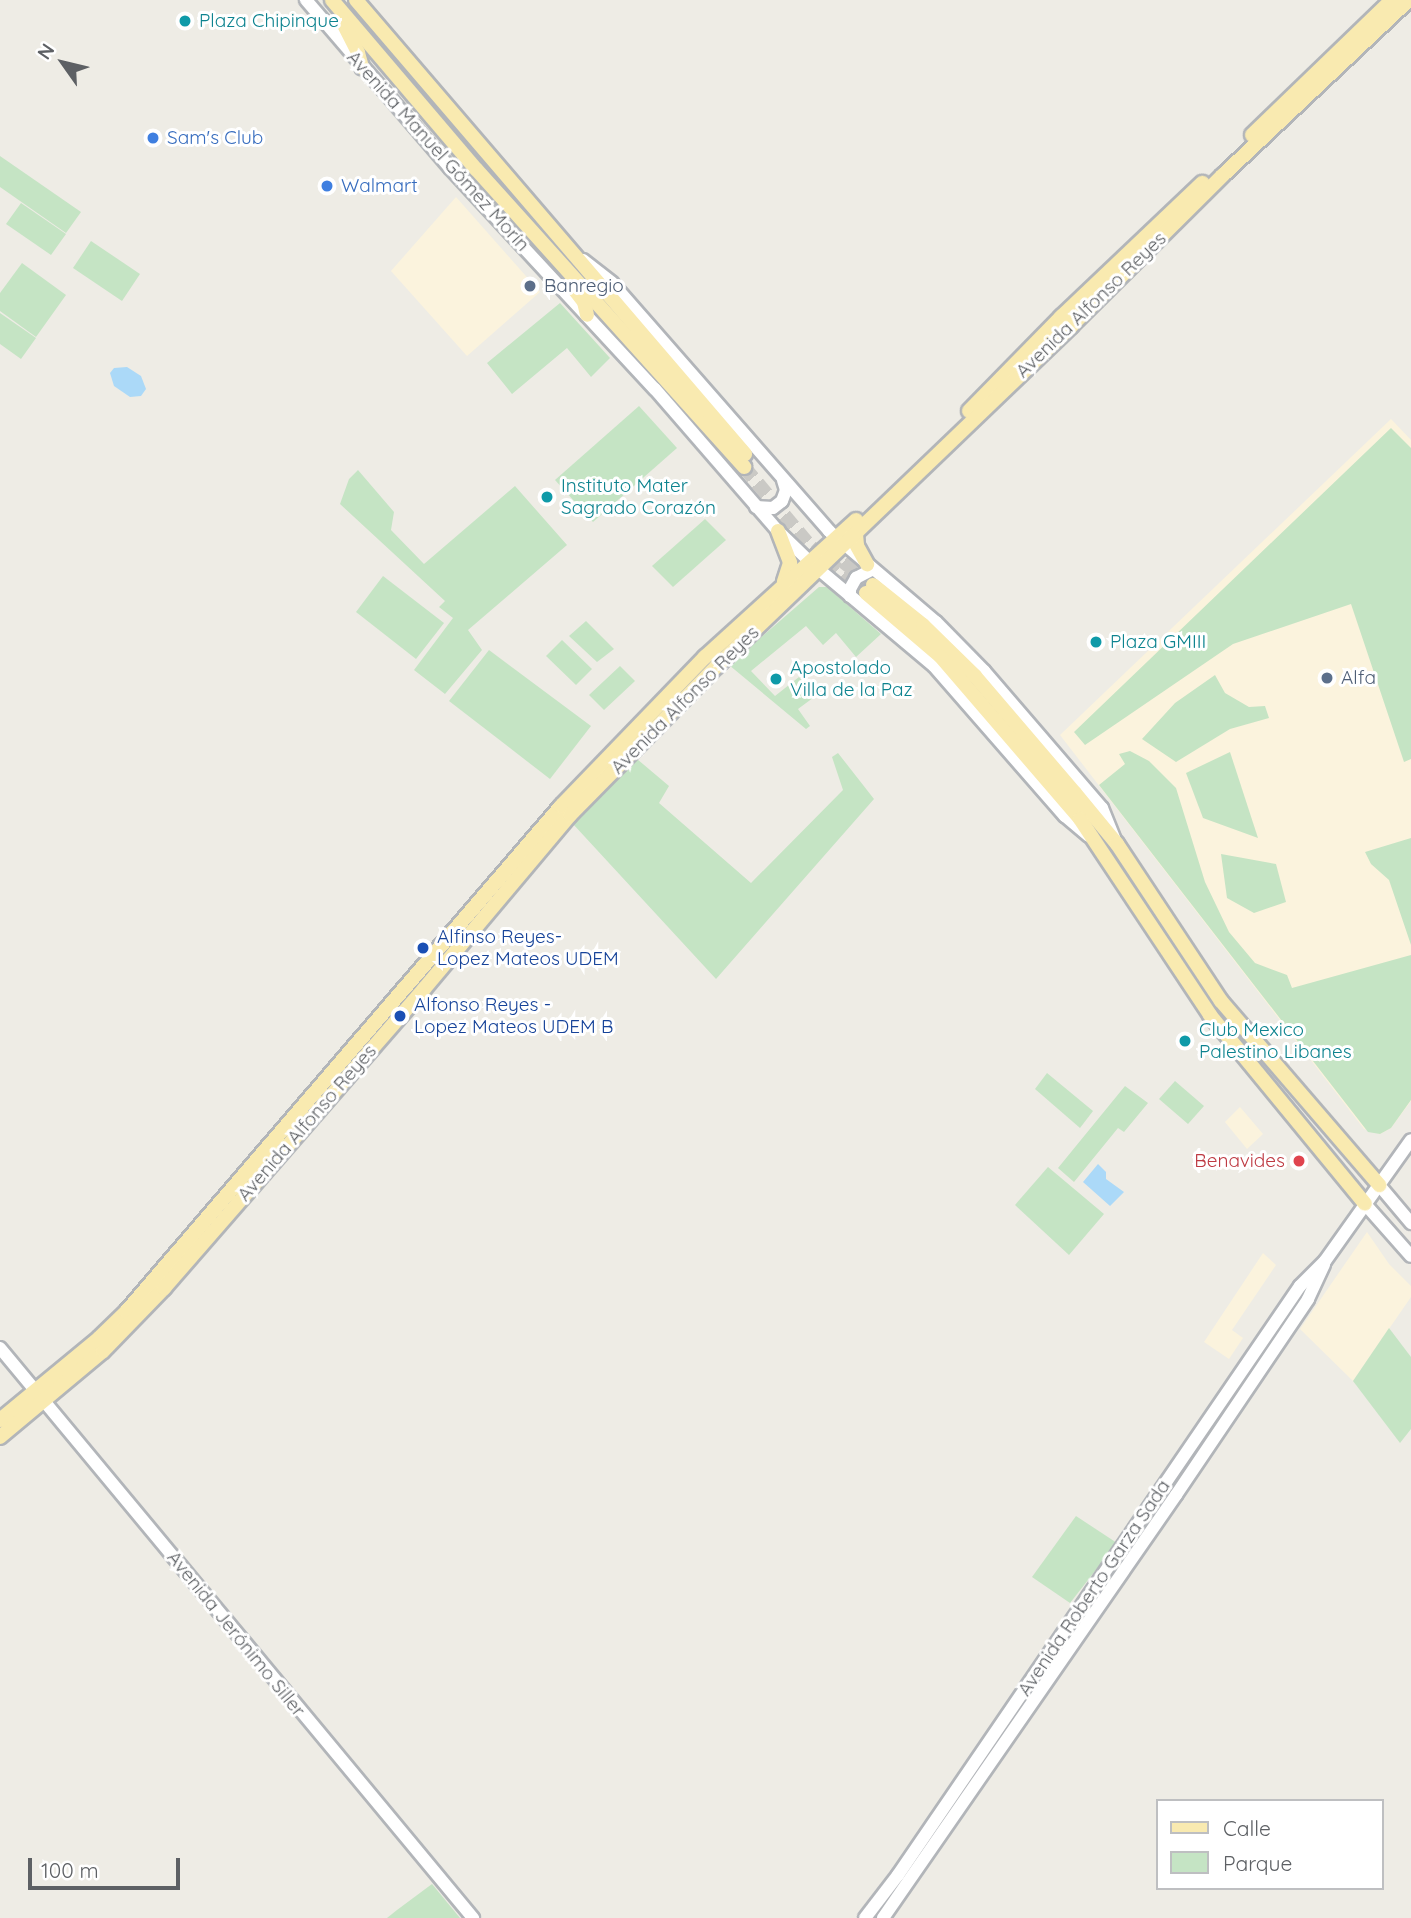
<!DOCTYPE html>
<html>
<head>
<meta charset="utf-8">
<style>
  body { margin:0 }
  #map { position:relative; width:1411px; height:1918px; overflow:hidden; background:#eeece5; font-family:Quicksand,sans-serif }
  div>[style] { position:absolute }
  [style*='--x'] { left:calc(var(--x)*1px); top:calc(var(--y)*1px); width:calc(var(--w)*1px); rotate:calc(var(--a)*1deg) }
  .commercial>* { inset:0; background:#fbf3dd }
  .green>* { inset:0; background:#c5e4c4 }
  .water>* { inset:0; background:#abd9f8 }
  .major-tunnel>* { height:14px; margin-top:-7px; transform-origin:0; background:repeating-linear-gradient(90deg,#cac9c5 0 14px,transparent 0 21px) }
  .roads { filter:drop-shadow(2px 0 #b2b5b9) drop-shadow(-2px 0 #b2b5b9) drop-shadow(0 2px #b2b5b9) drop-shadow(0 -2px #b2b5b9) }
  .minor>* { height:12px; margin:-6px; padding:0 6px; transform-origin:6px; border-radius:6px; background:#fff }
  .major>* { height:14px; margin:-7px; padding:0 7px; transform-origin:7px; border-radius:7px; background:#f9eab0 }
  .dots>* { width:19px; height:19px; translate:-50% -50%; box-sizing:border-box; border:4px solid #fff; border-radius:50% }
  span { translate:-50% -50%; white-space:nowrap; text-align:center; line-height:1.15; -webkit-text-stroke:6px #fff; paint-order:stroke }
  .culture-label { font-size:19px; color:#0d838f }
  .left { translate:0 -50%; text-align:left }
  .shop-label { font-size:19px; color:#366cbe }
  .street-label { font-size:19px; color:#5d6064 }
  .service-label { font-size:19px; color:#4e5e75 }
  .transit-label { font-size:19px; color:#164399 }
  .health-label { font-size:19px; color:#be3a42 }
  .right { translate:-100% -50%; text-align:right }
  .legend { position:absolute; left:1156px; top:1799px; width:228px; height:91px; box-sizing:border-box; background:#fff; border:2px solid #bebfc1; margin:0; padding:9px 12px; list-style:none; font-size:21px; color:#5d6064 }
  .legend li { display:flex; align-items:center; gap:14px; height:35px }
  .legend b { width:35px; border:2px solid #bebfc1 }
  .north { position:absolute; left:28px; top:28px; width:70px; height:70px; -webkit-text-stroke:5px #fff; paint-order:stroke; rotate:304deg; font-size:19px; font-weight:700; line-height:28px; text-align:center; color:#5d6064 }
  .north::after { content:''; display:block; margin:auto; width:24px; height:32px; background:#5d6064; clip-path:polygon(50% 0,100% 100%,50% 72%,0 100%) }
  .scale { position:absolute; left:28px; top:1858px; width:152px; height:32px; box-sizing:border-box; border:4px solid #5d6064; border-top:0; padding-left:9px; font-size:21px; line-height:24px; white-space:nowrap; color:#5d6064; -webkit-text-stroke:5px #fff; paint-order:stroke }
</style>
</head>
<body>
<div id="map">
  <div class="commercial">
    <i style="clip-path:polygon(456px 197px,540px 292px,467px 356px,391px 271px)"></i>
    <i style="clip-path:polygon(1391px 419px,1411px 440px,1411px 1101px,1391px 1128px,1380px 1134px,1364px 1129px,1060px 735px)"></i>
    <i style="clip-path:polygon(1240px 1107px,1263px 1134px,1247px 1149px,1225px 1122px)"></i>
    <i style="clip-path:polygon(1367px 1232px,1389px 1264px,1411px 1286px,1411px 1297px,1353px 1381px,1300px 1329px)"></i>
    <i style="clip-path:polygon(1263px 1253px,1276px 1265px,1232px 1330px,1243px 1338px,1229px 1359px,1204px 1342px)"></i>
  </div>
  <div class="green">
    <i style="clip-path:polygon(0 156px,81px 212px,66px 233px,0 187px)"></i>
    <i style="clip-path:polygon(21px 203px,66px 234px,51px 255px,6px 224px)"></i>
    <i style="clip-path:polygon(91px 241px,140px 274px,122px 301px,73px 268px)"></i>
    <i style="clip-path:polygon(22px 263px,66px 295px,36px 337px,0 311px,0 293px)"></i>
    <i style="clip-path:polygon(560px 303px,610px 358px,591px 377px,567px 348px,512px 394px,487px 363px)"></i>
    <i style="clip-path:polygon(0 313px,36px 338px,21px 359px,0 344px)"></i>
    <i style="clip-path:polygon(639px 406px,677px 448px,593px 522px,555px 480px)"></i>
    <i style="clip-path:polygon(1391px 428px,1411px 448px,1411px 759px,1404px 762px,1351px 604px,1233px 644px,1085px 745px,1074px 732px)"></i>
    <i style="clip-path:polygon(358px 470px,394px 512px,391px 530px,424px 564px,515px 486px,567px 545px,468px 630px,482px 650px,445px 694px,414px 670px,453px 618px,439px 607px,445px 601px,340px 504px,349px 479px)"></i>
    <i style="clip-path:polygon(705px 519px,726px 540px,673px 587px,652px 566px)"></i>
    <i style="clip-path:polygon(383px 576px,444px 623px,416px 659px,356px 612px)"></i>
    <i style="clip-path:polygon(819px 587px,827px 587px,881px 634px,856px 657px,836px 633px,823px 645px,806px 626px,751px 671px,775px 696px,799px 677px,808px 688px,814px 682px,821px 692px,798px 709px,810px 726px,806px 729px,729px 665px)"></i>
    <i style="clip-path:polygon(586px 621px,614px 649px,597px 662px,569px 636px)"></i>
    <i style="clip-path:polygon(562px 640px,592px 669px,576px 685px,546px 656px)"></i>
    <i style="clip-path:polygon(489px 650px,591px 726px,550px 779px,449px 701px)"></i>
    <i style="clip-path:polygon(620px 666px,635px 681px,604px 710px,589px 695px)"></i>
    <i style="clip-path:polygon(1215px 675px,1225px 693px,1249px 707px,1265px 706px,1269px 718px,1230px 729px,1176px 762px,1142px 739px,1175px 703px)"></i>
    <i style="clip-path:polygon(1130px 751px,1149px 761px,1176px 788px,1205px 882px,1229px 932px,1255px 963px,1287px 975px,1292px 988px,1411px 955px,1411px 1100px,1391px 1128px,1380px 1134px,1368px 1132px,1099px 785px,1125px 764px,1119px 754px)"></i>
    <i style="clip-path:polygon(1230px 752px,1258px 838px,1203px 818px,1186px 773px)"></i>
    <i style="clip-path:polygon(838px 753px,874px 799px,716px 979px,573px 824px,637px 759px,669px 786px,659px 803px,751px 883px,843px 790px,832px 757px)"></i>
    <i style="clip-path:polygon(1411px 838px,1411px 945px,1389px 880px,1371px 864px,1365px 852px)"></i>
    <i style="clip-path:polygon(1221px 854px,1276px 864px,1286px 902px,1254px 913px,1227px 898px)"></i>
    <i style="clip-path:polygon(1047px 1073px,1093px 1111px,1080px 1128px,1035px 1089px)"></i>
    <i style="clip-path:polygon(1175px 1081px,1204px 1106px,1188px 1124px,1159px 1099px)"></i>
    <i style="clip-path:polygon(1125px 1086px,1148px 1103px,1124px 1132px,1118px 1128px,1074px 1182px,1058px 1168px)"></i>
    <i style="clip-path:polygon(1048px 1167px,1104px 1214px,1069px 1255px,1015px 1205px)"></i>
    <i style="clip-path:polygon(1389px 1328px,1411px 1357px,1411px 1429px,1400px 1443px,1353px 1381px)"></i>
    <i style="clip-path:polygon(1076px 1516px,1117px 1543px,1070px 1603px,1032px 1577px)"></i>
    <i style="clip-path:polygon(432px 1884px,460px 1918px,387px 1918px,397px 1910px)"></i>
  </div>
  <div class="water">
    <i style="clip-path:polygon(127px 367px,141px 376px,146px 389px,141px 396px,130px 397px,114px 386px,110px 373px,114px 368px)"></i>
    <i style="clip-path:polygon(1098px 1164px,1106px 1172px,1106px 1179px,1124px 1192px,1110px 1206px,1083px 1182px)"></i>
  </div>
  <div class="major-tunnel">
    <i style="--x:744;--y:467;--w:104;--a:50.1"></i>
    <i style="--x:811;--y:547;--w:72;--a:39.9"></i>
    <i style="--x:827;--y:549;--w:58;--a:38"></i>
  </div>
  <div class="roads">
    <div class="minor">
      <i style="--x:306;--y:0;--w:221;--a:49.4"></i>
      <i style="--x:450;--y:168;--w:301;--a:47.2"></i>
      <i style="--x:655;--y:389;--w:188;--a:49.1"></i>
      <i style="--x:778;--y:531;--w:45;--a:44.1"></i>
      <i style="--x:810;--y:562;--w:162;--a:40"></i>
      <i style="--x:934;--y:666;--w:199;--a:48.9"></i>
      <i style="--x:1065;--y:816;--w:31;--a:40"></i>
      <i style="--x:583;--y:260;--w:37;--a:38"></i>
      <i style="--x:612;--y:283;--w:330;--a:48.8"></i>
      <i style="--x:829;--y:531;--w:140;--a:40.4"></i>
      <i style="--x:936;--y:622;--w:69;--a:45.6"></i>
      <i style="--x:984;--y:671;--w:181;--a:49.3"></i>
      <i style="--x:1102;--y:808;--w:37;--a:68"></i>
      <i style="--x:756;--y:507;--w:17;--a:3"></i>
      <i style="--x:773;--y:508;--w:11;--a:-38"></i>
      <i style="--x:782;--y:501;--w:12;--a:-70"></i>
      <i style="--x:786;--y:490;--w:10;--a:-107"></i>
      <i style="--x:850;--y:596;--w:7;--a:-90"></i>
      <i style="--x:850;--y:589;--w:13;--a:-61"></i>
      <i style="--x:856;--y:578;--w:19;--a:-28"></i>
      <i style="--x:1379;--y:1185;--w:50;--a:49.9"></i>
      <i style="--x:1365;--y:1204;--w:69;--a:48.5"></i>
      <i style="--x:0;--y:1348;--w:741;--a:50.31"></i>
      <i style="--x:865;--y:1918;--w:54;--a:-52.5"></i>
      <i style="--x:898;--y:1875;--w:713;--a:-55.69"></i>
      <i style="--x:1300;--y:1286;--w:35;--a:-45"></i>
      <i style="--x:1325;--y:1261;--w:148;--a:-54.6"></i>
      <i style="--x:883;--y:1918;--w:515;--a:-55.29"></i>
      <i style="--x:1176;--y:1495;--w:236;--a:-56"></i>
      <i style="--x:1308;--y:1299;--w:38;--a:-65"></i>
    </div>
    <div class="major">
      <i style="--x:332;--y:0;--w:222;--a:49.6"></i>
      <i style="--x:476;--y:169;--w:401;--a:48"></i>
      <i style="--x:356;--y:0;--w:598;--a:49.41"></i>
      <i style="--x:341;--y:19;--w:38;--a:63"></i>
      <i style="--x:358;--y:53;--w:15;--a:74"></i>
      <i style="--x:1252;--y:135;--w:194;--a:-44"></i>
      <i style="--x:570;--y:284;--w:23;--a:52"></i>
      <i style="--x:584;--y:302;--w:13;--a:77"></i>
      <i style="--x:969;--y:411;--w:132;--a:-45.6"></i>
      <i style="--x:1061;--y:317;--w:195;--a:-43.5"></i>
      <i style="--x:778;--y:531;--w:34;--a:69"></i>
      <i style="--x:790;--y:563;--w:20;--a:108"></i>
      <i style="--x:856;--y:534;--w:12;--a:85"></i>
      <i style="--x:857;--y:546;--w:21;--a:61"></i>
      <i style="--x:873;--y:585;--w:64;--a:38.7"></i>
      <i style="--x:923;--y:625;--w:73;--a:44.4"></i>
      <i style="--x:975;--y:676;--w:154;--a:49.5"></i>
      <i style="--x:1075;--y:793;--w:66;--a:50.5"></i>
      <i style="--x:1117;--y:844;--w:188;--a:56.5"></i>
      <i style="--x:1221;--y:1001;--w:243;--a:49.3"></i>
      <i style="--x:866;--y:593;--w:97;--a:40.4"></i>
      <i style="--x:940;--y:656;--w:215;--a:49.3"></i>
      <i style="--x:1080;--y:819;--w:235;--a:56.4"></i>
      <i style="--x:1210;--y:1015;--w:244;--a:50.6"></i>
      <i style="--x:0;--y:1420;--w:129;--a:-39.6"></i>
      <i style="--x:99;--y:1338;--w:37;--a:-44"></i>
      <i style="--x:126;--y:1312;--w:667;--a:-49.31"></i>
      <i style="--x:561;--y:806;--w:207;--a:-46"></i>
      <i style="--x:705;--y:657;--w:204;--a:-42.2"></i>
      <i style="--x:0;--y:1437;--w:134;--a:-39.9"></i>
      <i style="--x:103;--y:1351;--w:88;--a:-45.9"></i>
      <i style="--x:164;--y:1288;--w:396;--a:-49"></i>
      <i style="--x:424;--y:989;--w:227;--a:-50"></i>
      <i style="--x:570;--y:815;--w:209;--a:-45.4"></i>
      <i style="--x:717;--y:666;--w:491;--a:-43.8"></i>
      <i style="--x:1071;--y:326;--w:214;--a:-44.8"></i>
      <i style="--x:1223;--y:175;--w:255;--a:-43.3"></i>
    </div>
  </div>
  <div class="dots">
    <i style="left:185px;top:21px;background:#0f9aa8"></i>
    <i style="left:153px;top:138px;background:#3f7fe0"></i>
    <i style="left:327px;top:186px;background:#3f7fe0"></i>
    <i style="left:530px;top:286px;background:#5c6f8a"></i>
    <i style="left:547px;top:497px;background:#0f9aa8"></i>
    <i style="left:1096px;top:642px;background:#0f9aa8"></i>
    <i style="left:1327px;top:678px;background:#5c6f8a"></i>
    <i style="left:776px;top:679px;background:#0f9aa8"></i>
    <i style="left:423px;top:948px;background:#1a4fb4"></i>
    <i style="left:400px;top:1016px;background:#1a4fb4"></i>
    <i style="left:1185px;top:1041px;background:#0f9aa8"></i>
    <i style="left:1299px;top:1161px;background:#e0444e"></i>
  </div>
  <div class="culture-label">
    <span class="left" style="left:199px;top:21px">Plaza Chipinque</span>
    <span class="left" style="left:561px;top:497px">Instituto Mater<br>Sagrado Corazón</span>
    <span class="left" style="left:1110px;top:642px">Plaza GMIII</span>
    <span class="left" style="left:790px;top:679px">Apostolado<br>Villa de la Paz</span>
    <span class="left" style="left:1199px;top:1041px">Club Mexico<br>Palestino Libanes</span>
  </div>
  <div class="shop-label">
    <span class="left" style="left:167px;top:138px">Sam's Club</span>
    <span class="left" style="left:341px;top:186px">Walmart</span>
  </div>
  <div class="street-label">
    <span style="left:438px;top:151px;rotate:48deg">Avenida Manuel Gómez Morín</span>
    <span style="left:1091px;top:305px;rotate:-44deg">Avenida Alfonso Reyes</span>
    <span style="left:685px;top:700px;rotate:-45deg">Avenida Alfonso Reyes</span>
    <span style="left:307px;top:1123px;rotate:-49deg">Avenida Alfonso Reyes</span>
    <span style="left:1094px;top:1588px;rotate:-56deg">Avenida Roberto Garza Sada</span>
    <span style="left:236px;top:1634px;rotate:51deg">Avenida Jerónimo Siller</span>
  </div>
  <div class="service-label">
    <span class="left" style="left:544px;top:286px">Banregio</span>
    <span class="left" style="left:1341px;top:678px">Alfa</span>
  </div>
  <div class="transit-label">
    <span class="left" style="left:437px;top:948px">Alfinso Reyes-<br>Lopez Mateos UDEM</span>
    <span class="left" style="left:414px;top:1016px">Alfonso Reyes -<br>Lopez Mateos UDEM B</span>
  </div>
  <div class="health-label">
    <span class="right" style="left:1285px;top:1161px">Benavides</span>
  </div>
  <ul class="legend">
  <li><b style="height:9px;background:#f9eab0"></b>Calle</li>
  <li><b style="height:19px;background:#c5e4c4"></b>Parque</li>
  </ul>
  <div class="north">N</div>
  <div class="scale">100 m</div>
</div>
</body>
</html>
